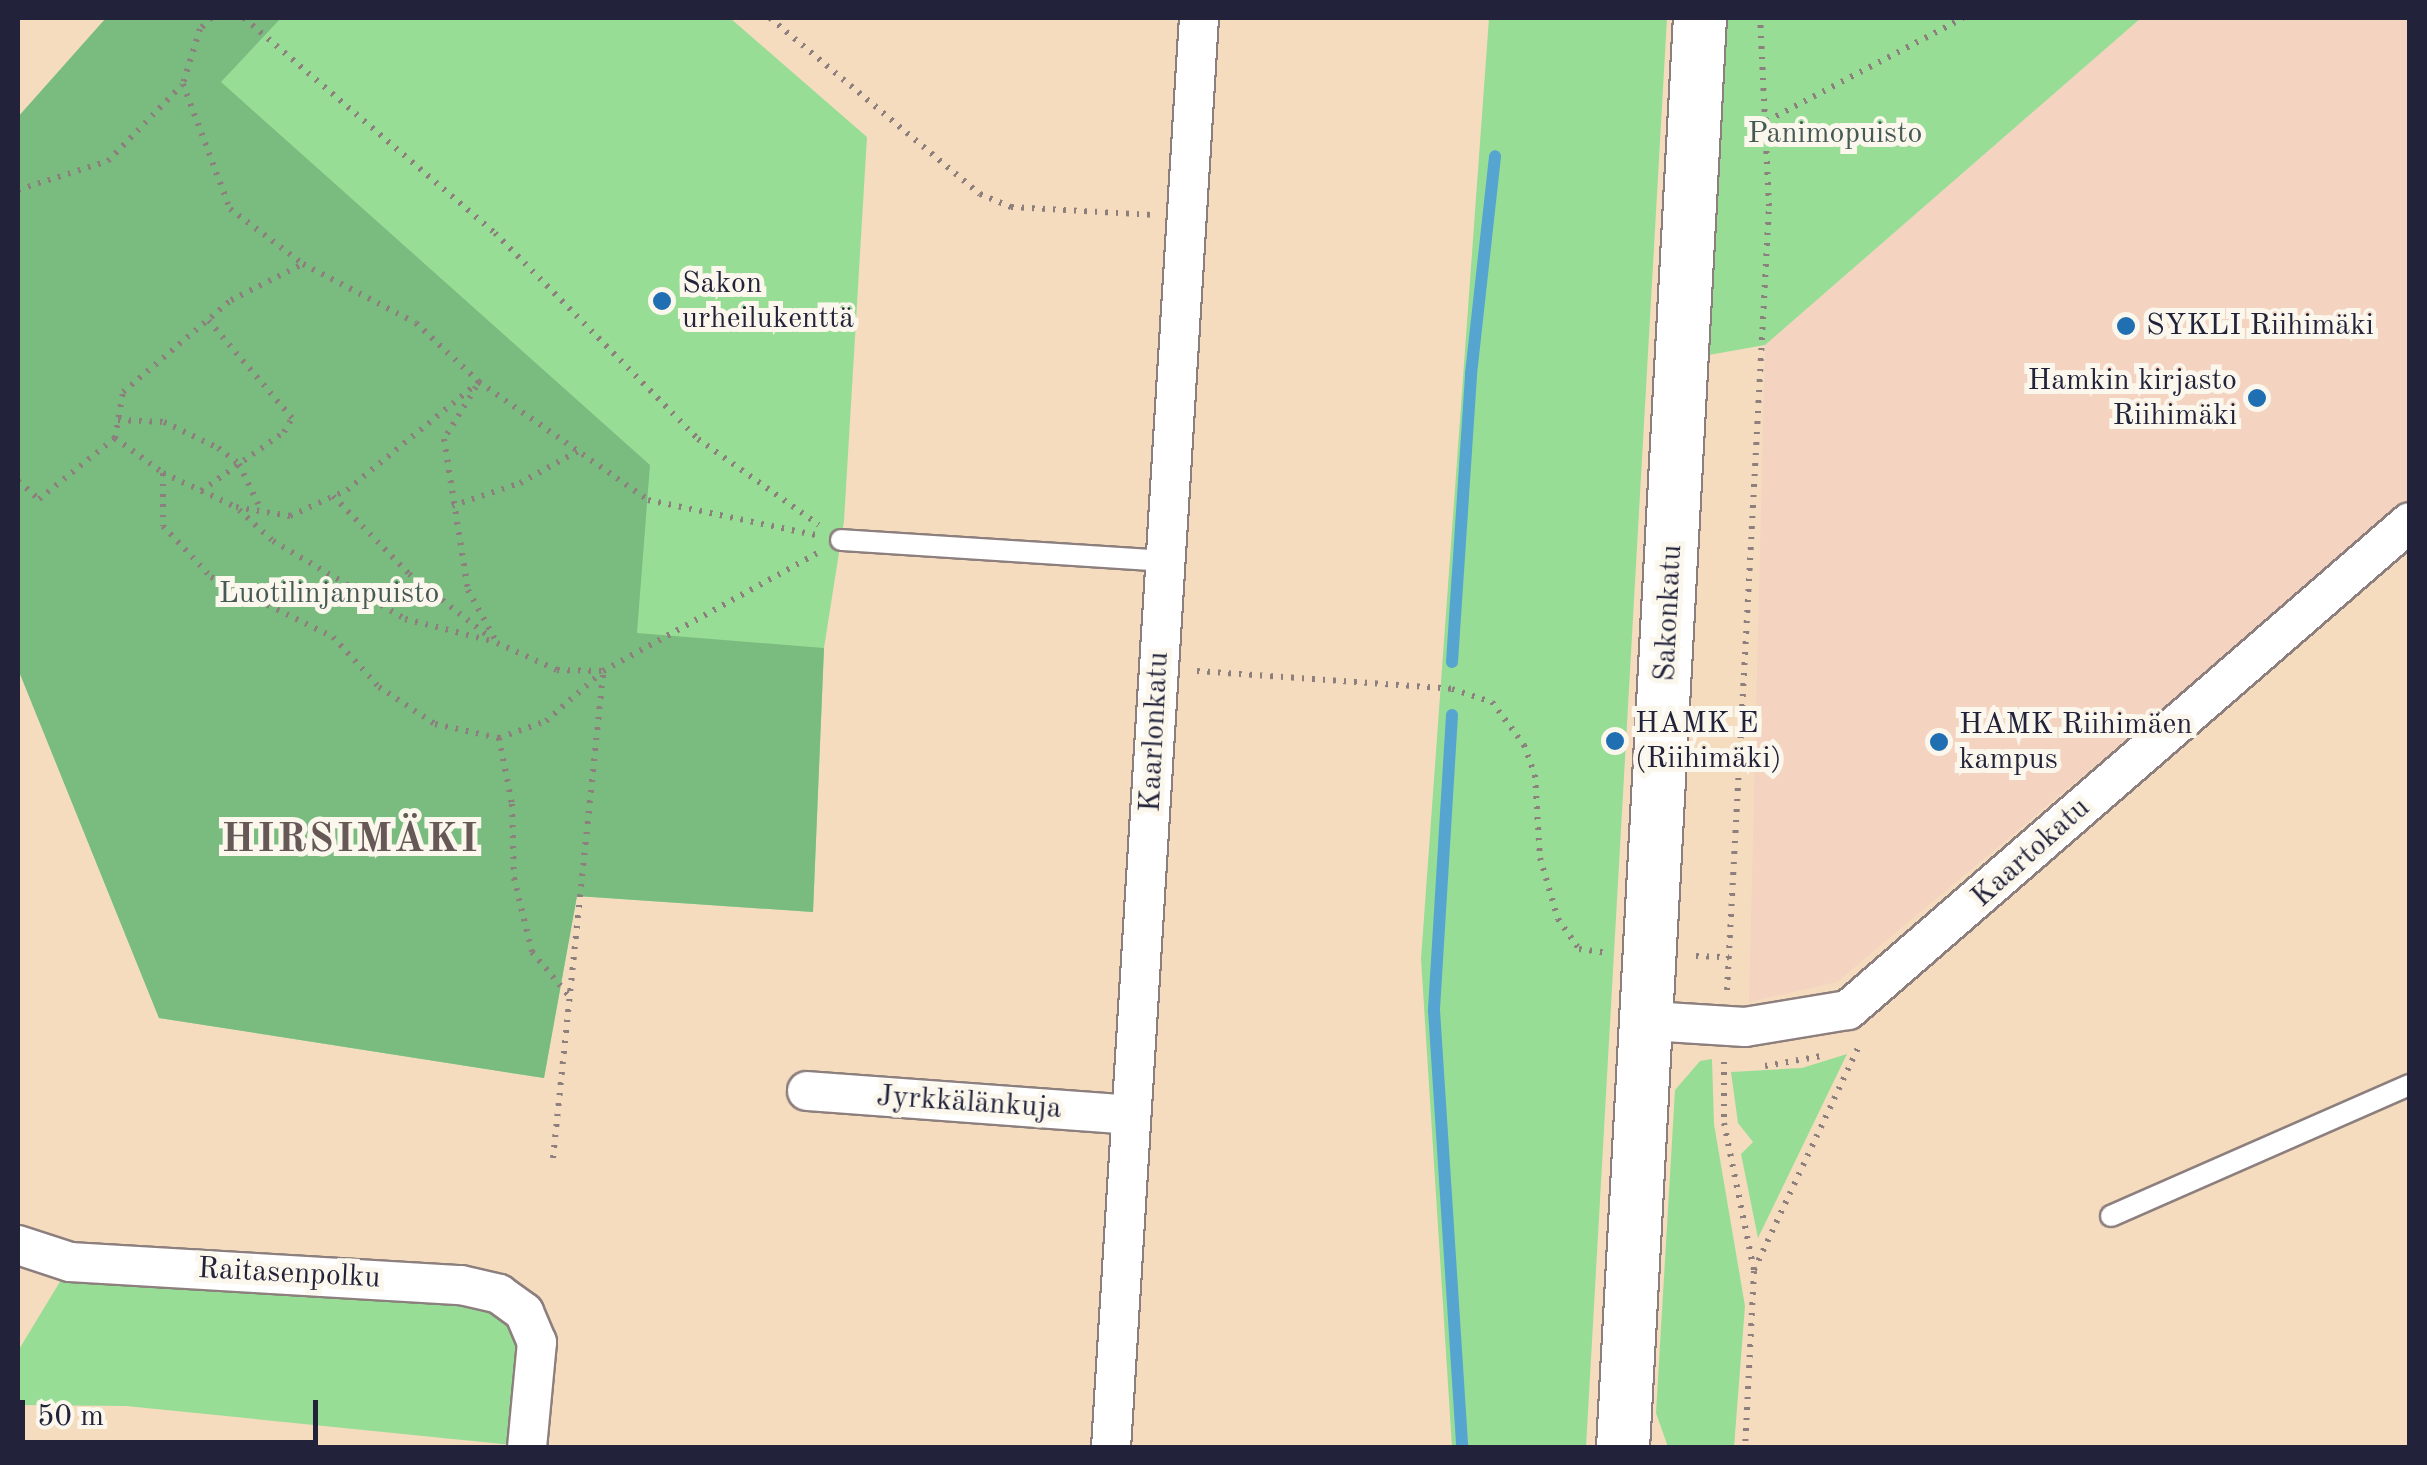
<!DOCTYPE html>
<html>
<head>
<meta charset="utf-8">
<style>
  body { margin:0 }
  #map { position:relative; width:2427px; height:1465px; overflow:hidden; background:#f5dcbf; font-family:"Old Standard TT",serif }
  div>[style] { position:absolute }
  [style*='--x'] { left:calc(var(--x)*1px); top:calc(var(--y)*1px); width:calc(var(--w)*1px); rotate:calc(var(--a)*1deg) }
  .built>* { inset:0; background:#f4d3c1 }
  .green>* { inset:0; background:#98dd96 }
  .forest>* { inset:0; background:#7abc7f }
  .stream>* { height:12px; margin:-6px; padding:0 6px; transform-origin:6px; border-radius:6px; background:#56a5d0 }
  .path>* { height:6px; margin-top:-3px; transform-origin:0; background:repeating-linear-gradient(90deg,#8c7f7d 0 2.5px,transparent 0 10.5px) }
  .roads { filter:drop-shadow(2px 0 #8c7f7d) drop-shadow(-2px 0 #8c7f7d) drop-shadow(0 2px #8c7f7d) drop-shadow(0 -2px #8c7f7d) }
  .lane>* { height:20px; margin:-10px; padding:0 10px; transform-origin:10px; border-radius:10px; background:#fff }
  .street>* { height:38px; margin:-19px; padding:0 19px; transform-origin:19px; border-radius:19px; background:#fff }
  .secondary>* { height:52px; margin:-26px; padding:0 26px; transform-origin:26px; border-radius:26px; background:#fff }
  .dots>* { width:28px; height:28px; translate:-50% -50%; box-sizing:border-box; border:5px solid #fbf7ec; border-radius:50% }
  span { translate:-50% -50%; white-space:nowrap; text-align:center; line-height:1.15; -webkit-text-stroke:10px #fbf7ec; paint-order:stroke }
  .park-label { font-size:30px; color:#455a56 }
  .poi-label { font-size:30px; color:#22223b }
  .left { translate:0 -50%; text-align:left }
  .right { translate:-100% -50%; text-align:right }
  .street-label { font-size:30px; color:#22223b }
  .district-label { font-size:40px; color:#665856; font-weight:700; letter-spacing:2.5px }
  .frame { position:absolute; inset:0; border:20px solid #22223b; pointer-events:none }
  .scale { position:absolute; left:20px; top:1400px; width:298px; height:45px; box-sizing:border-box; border:5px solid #22223b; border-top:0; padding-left:12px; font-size:30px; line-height:35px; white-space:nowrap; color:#22223b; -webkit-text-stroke:8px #fbf7ec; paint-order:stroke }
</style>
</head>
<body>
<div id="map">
  <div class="built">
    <i style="clip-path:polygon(2141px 18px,2409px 18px,2409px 502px,1837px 982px,1749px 1002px,1765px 345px)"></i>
  </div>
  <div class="green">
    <i style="clip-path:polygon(106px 18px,730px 18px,867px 137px,844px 521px,824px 648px,813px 912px,577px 896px,544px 1078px,159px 1018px,18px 669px,18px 117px)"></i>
    <i style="clip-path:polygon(1489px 18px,1667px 18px,1586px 1447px,1452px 1447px,1421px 959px)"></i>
    <i style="clip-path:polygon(1726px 18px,2141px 18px,1765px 345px,1703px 356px)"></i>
    <i style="clip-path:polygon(1847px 1054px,1758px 1238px,1741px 1154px,1753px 1142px,1738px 1123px,1731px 1072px,1802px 1068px)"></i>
    <i style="clip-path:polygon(1712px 1059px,1714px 1124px,1745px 1306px,1734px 1447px,1668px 1447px,1656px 1413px,1675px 1090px,1700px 1061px)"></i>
    <i style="clip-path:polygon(64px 1275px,464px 1298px,491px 1308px,517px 1336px,513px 1445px,126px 1406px,18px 1405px,18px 1351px)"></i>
  </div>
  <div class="forest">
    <i style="clip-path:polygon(106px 18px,281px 18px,221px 82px,650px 465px,637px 633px,824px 648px,813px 912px,577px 896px,544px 1078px,159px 1018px,18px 669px,18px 117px)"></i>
  </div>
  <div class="stream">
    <i style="--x:1452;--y:662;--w:289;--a:-86.2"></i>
    <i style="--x:1471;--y:374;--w:219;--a:-83.7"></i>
    <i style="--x:1452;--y:715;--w:296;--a:93.5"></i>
    <i style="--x:1434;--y:1010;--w:439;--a:86.3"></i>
  </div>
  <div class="path">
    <i style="--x:211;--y:18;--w:16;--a:135"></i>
    <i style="--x:200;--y:29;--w:58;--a:107.2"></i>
    <i style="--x:183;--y:84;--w:134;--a:69.4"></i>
    <i style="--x:230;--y:209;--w:91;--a:37"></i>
    <i style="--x:303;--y:264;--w:127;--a:27.6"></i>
    <i style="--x:416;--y:323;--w:86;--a:43.1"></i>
    <i style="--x:479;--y:382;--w:206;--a:34.9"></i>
    <i style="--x:648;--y:500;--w:171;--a:11.8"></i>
    <i style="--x:244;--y:18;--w:330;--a:40.6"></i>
    <i style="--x:495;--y:233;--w:289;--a:45.4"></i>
    <i style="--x:698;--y:439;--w:148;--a:35.4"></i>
    <i style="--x:770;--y:18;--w:274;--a:40"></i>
    <i style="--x:980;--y:194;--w:34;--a:23"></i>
    <i style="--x:1011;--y:207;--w:141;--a:3.2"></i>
    <i style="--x:1767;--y:121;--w:221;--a:-27.7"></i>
    <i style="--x:18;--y:190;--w:95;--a:-17.9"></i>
    <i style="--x:108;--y:161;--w:106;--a:-45.8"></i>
    <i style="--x:476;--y:387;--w:61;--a:121.6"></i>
    <i style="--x:444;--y:439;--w:153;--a:81"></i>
    <i style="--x:468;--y:590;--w:60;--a:61.3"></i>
    <i style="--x:497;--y:643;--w:66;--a:24.2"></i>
    <i style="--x:557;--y:670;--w:46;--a:1.2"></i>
    <i style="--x:118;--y:420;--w:46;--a:2.5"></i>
    <i style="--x:164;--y:422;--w:60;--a:25.7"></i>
    <i style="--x:218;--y:448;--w:26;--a:37"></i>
    <i style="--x:239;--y:464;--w:51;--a:64.4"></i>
    <i style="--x:115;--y:438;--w:47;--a:-80.1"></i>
    <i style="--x:123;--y:392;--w:142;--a:-40.4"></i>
    <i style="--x:231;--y:300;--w:80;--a:-26.6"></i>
    <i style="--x:163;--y:473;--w:53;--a:90"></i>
    <i style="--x:163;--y:526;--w:70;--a:46.7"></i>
    <i style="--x:211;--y:577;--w:136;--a:26.2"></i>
    <i style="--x:333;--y:637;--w:68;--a:47.4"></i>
    <i style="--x:379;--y:687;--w:67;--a:33.5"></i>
    <i style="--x:435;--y:724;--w:66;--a:12.3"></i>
    <i style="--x:499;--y:738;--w:67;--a:78.9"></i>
    <i style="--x:512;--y:804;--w:74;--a:88.5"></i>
    <i style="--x:514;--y:878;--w:76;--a:76.3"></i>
    <i style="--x:532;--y:952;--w:59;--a:49.8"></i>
    <i style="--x:18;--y:481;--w:28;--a:41"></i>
    <i style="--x:39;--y:499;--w:97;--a:-38.8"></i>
    <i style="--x:115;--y:438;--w:59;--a:36.1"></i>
    <i style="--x:163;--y:473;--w:81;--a:25"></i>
    <i style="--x:236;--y:507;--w:55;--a:9.5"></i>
    <i style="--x:290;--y:516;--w:63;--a:-24.5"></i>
    <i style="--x:347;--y:490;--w:171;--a:-39.3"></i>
    <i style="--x:201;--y:491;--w:102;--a:-35.4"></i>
    <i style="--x:284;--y:432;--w:16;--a:-60"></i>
    <i style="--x:292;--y:418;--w:128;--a:-130.6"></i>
    <i style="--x:333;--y:496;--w:109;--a:45.7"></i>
    <i style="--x:409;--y:574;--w:105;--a:38.1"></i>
    <i style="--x:452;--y:506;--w:72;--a:-18.7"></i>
    <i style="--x:520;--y:483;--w:66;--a:-28.9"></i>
    <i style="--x:239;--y:510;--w:46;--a:42.4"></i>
    <i style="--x:273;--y:541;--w:153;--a:30.6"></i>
    <i style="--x:405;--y:619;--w:94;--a:14.2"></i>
    <i style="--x:1197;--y:671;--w:256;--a:4"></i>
    <i style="--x:1452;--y:689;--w:42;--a:18"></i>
    <i style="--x:1492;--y:702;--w:54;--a:53.3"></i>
    <i style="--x:1524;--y:745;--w:32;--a:70"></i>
    <i style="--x:1535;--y:775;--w:83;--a:86.6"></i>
    <i style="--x:1540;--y:858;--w:64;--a:73.6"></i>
    <i style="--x:1558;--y:919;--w:37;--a:55"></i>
    <i style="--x:1579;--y:949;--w:29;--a:8"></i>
    <i style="--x:499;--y:738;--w:50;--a:-19.9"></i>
    <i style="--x:546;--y:721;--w:74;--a:-41.2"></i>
    <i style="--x:1696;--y:956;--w:33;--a:2"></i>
    <i style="--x:1727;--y:990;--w:785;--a:-86.93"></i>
    <i style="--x:1769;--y:206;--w:188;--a:-92.7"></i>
    <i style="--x:1724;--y:1062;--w:61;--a:90"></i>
    <i style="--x:1724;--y:1123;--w:151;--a:78.5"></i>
    <i style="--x:1754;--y:1271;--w:177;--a:92.9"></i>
    <i style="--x:1765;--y:1066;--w:57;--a:-10.1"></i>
    <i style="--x:553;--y:1158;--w:490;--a:-84.1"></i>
    <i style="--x:603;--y:671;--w:245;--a:-28.8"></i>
    <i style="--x:1754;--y:1270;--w:247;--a:-64.9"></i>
  </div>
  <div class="roads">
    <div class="lane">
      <i style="--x:841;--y:540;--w:324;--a:3.7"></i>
      <i style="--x:2111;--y:1216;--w:326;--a:-23.7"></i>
    </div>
    <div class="street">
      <i style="--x:1650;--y:1021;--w:95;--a:3.6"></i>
      <i style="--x:1745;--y:1027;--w:104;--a:-9.4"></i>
      <i style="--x:1848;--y:1010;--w:744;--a:-40.97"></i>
      <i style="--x:807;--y:1091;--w:325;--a:4.2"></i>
      <i style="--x:18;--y:1245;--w:55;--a:18.1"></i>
      <i style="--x:70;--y:1262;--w:392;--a:3.4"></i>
      <i style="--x:461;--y:1285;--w:39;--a:13"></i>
      <i style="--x:499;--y:1294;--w:31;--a:36"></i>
      <i style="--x:524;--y:1312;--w:33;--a:67"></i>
      <i style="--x:537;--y:1342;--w:106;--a:95.4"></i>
      <i style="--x:1111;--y:1448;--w:1433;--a:-86.48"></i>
    </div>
    <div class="secondary">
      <i style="--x:1623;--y:1448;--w:1432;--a:-86.92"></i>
    </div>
  </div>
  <div class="dots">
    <i style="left:662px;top:301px;background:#1f6fb2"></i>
    <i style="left:2126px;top:326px;background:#1f6fb2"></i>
    <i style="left:2257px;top:398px;background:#1f6fb2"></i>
    <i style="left:1615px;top:741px;background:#1f6fb2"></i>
    <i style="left:1939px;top:742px;background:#1f6fb2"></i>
  </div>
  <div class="park-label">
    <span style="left:1835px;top:134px">Panimopuisto</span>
    <span style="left:329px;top:594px">Luotilinjanpuisto</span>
  </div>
  <div class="poi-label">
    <span class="left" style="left:682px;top:301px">Sakon<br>urheilukenttä</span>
    <span class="left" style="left:2146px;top:326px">SYKLI Riihimäki</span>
    <span class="right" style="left:2237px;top:398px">Hamkin kirjasto<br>Riihimäki</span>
    <span class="left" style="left:1635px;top:741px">HAMK E<br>(Riihimäki)</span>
    <span class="left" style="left:1959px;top:742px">HAMK Riihimäen<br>kampus</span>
  </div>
  <div class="street-label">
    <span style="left:1669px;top:613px;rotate:-87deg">Sakonkatu</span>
    <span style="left:1155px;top:732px;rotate:-87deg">Kaarlonkatu</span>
    <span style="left:2031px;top:853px;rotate:-42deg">Kaartokatu</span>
    <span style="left:969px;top:1103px;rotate:4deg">Jyrkkälänkuja</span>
    <span style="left:289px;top:1274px;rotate:3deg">Raitasenpolku</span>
  </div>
  <div class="district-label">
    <span style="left:351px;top:841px">HIRSIMÄKI</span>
  </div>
  <div class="frame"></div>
  <div class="scale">50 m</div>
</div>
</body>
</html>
